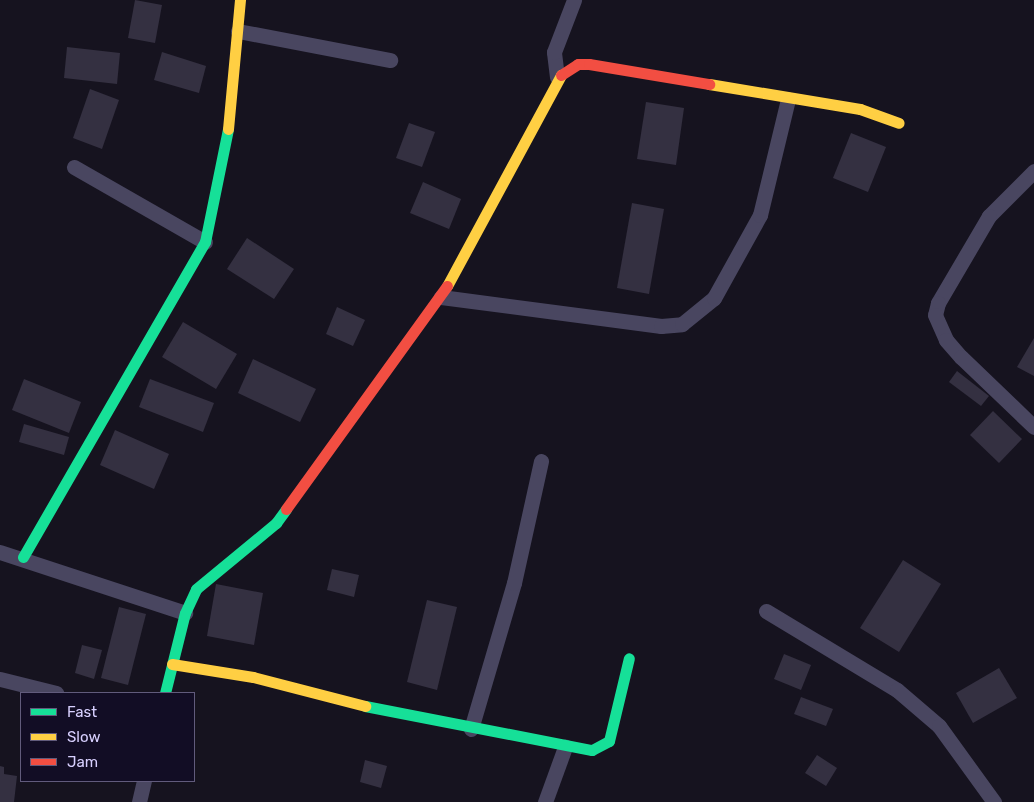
<!DOCTYPE html>
<html>
<head>
<meta charset="utf-8">
<style>
  body { margin:0 }
  #map { position:relative; width:1034px; height:802px; overflow:hidden; background:#16131f; font-family:Rubik,sans-serif }
  div>[style] { position:absolute }
  [style*='--x'] { left:calc(var(--x)*1px); top:calc(var(--y)*1px); width:calc(var(--w)*1px); rotate:calc(var(--a)*1deg) }
  .building>* { inset:0; background:#343041 }
  .street>* { height:15px; margin:-7.5px; padding:0 7.5px; transform-origin:7.5px; border-radius:7.5px; background:#494660 }
  .fast>* { height:11px; margin:-5.5px; padding:0 5.5px; transform-origin:5.5px; border-radius:5.5px; background:#16e098 }
  .slow>* { height:11px; margin:-5.5px; padding:0 5.5px; transform-origin:5.5px; border-radius:5.5px; background:#ffcf43 }
  .jam>* { height:11px; margin:-5.5px; padding:0 5.5px; transform-origin:5.5px; border-radius:5.5px; background:#f24e42 }
  span { translate:-50% -50%; white-space:nowrap; text-align:center; line-height:1.15; -webkit-text-stroke:4.5px #120d25; paint-order:stroke }
  .legend { position:absolute; left:20px; top:692px; width:175px; height:90px; box-sizing:border-box; background:#120d25; border:1px solid #615b7c; margin:0; padding:6px 9px; list-style:none; font-size:15px; color:#d8d0ff }
  .legend li { display:flex; align-items:center; gap:10px; height:25px }
  .legend b { width:25px; border:1px solid #615b7c }
</style>
</head>
<body>
<div id="map">
  <div class="building">
    <i style="clip-path:polygon(135px 0,162px 5px,155px 43px,128px 38px)"></i>
    <i style="clip-path:polygon(67px 47px,120px 53px,117px 84px,64px 78px)"></i>
    <i style="clip-path:polygon(162px 52px,206px 66px,199px 93px,154px 80px)"></i>
    <i style="clip-path:polygon(90px 89px,119px 100px,102px 149px,73px 138px)"></i>
    <i style="clip-path:polygon(646px 102px,684px 108px,676px 165px,637px 159px)"></i>
    <i style="clip-path:polygon(409px 123px,435px 132px,422px 167px,396px 158px)"></i>
    <i style="clip-path:polygon(851px 133px,886px 147px,868px 192px,833px 178px)"></i>
    <i style="clip-path:polygon(423px 182px,461px 199px,449px 229px,410px 213px)"></i>
    <i style="clip-path:polygon(632px 203px,664px 209px,649px 294px,617px 288px)"></i>
    <i style="clip-path:polygon(247px 238px,294px 269px,274px 299px,227px 269px)"></i>
    <i style="clip-path:polygon(337px 307px,365px 320px,353px 346px,326px 334px)"></i>
    <i style="clip-path:polygon(183px 322px,237px 354px,216px 389px,162px 357px)"></i>
    <i style="clip-path:polygon(1034px 338px,1034px 376px,1017px 367px)"></i>
    <i style="clip-path:polygon(253px 359px,316px 389px,300px 422px,238px 393px)"></i>
    <i style="clip-path:polygon(957px 371px,989px 396px,981px 406px,949px 382px)"></i>
    <i style="clip-path:polygon(24px 379px,81px 402px,69px 433px,12px 410px)"></i>
    <i style="clip-path:polygon(150px 379px,214px 403px,203px 432px,139px 407px)"></i>
    <i style="clip-path:polygon(993px 411px,1022px 439px,999px 463px,970px 435px)"></i>
    <i style="clip-path:polygon(24px 424px,69px 437px,64px 455px,19px 442px)"></i>
    <i style="clip-path:polygon(115px 430px,169px 454px,154px 489px,100px 465px)"></i>
    <i style="clip-path:polygon(903px 560px,941px 584px,899px 652px,860px 628px)"></i>
    <i style="clip-path:polygon(332px 569px,359px 575px,354px 597px,327px 590px)"></i>
    <i style="clip-path:polygon(216px 584px,263px 593px,254px 645px,207px 636px)"></i>
    <i style="clip-path:polygon(427px 600px,457px 607px,437px 690px,407px 682px)"></i>
    <i style="clip-path:polygon(119px 607px,146px 614px,128px 685px,101px 678px)"></i>
    <i style="clip-path:polygon(82px 645px,102px 650px,94px 679px,75px 673px)"></i>
    <i style="clip-path:polygon(784px 654px,811px 665px,801px 690px,774px 679px)"></i>
    <i style="clip-path:polygon(999px 668px,1017px 698px,973px 723px,956px 693px)"></i>
    <i style="clip-path:polygon(801px 697px,833px 709px,826px 726px,794px 714px)"></i>
    <i style="clip-path:polygon(817px 755px,837px 768px,826px 786px,805px 773px)"></i>
    <i style="clip-path:polygon(365px 760px,387px 766px,381px 788px,360px 782px)"></i>
    <i style="clip-path:polygon(0 766px,4px 767px,4px 774px,17px 776px,14px 802px,0 802px)"></i>
  </div>
  <div class="street">
    <i style="--x:238;--y:31;--w:155;--a:10.8"></i>
    <i style="--x:557;--y:77;--w:25;--a:-97"></i>
    <i style="--x:554;--y:52;--w:56;--a:-69"></i>
    <i style="--x:74;--y:167;--w:151;--a:29.8"></i>
    <i style="--x:1034;--y:171;--w:64;--a:135"></i>
    <i style="--x:989;--y:216;--w:101;--a:120.4"></i>
    <i style="--x:938;--y:303;--w:12;--a:104"></i>
    <i style="--x:935;--y:315;--w:27;--a:66"></i>
    <i style="--x:946;--y:340;--w:23;--a:49"></i>
    <i style="--x:961;--y:357;--w:101;--a:43.8"></i>
    <i style="--x:441;--y:297;--w:222;--a:7.5"></i>
    <i style="--x:661;--y:326;--w:21;--a:-5"></i>
    <i style="--x:682;--y:324;--w:41;--a:-39.1"></i>
    <i style="--x:714;--y:298;--w:95;--a:-61"></i>
    <i style="--x:760;--y:215;--w:119;--a:-76.4"></i>
    <i style="--x:0;--y:552;--w:195;--a:18.2"></i>
    <i style="--x:766;--y:611;--w:153;--a:31.1"></i>
    <i style="--x:897;--y:690;--w:55;--a:40.6"></i>
    <i style="--x:939;--y:726;--w:94;--a:54.1"></i>
    <i style="--x:0;--y:679;--w:58;--a:14"></i>
    <i style="--x:471;--y:729;--w:152;--a:-73.6"></i>
    <i style="--x:514;--y:583;--w:125;--a:-77.5"></i>
    <i style="--x:139;--y:802;--w:22;--a:-77"></i>
    <i style="--x:545;--y:802;--w:59;--a:-70"></i>
  </div>
  <div class="fast">
    <i style="--x:23;--y:557;--w:364;--a:-60"></i>
    <i style="--x:205;--y:242;--w:115;--a:-78.5"></i>
    <i style="--x:165;--y:693;--w:82;--a:-76"></i>
    <i style="--x:185;--y:613;--w:26;--a:-65"></i>
    <i style="--x:196;--y:589;--w:104;--a:-39.5"></i>
    <i style="--x:276;--y:523;--w:17;--a:-54"></i>
    <i style="--x:365;--y:706;--w:231;--a:11"></i>
    <i style="--x:592;--y:750;--w:19;--a:-28"></i>
    <i style="--x:609;--y:741;--w:85;--a:-76.5"></i>
  </div>
  <div class="slow">
    <i style="--x:709;--y:84;--w:153;--a:9.4"></i>
    <i style="--x:860;--y:109;--w:41;--a:19.7"></i>
    <i style="--x:228;--y:129;--w:130;--a:-84.7"></i>
    <i style="--x:447;--y:286;--w:240;--a:-61.6"></i>
    <i style="--x:172;--y:664;--w:82;--a:9.1"></i>
    <i style="--x:253;--y:677;--w:116;--a:14.5"></i>
  </div>
  <div class="jam">
    <i style="--x:561;--y:75;--w:20;--a:-33"></i>
    <i style="--x:578;--y:64;--w:11;--a:0"></i>
    <i style="--x:589;--y:64;--w:122;--a:9.5"></i>
    <i style="--x:286;--y:509;--w:275;--a:-54.2"></i>
  </div>
  <ul class="legend">
  <li><b style="height:6px;background:#16e098"></b>Fast</li>
  <li><b style="height:6px;background:#ffcf43"></b>Slow</li>
  <li><b style="height:6px;background:#f24e42"></b>Jam</li>
  </ul>
</div>
</body>
</html>
